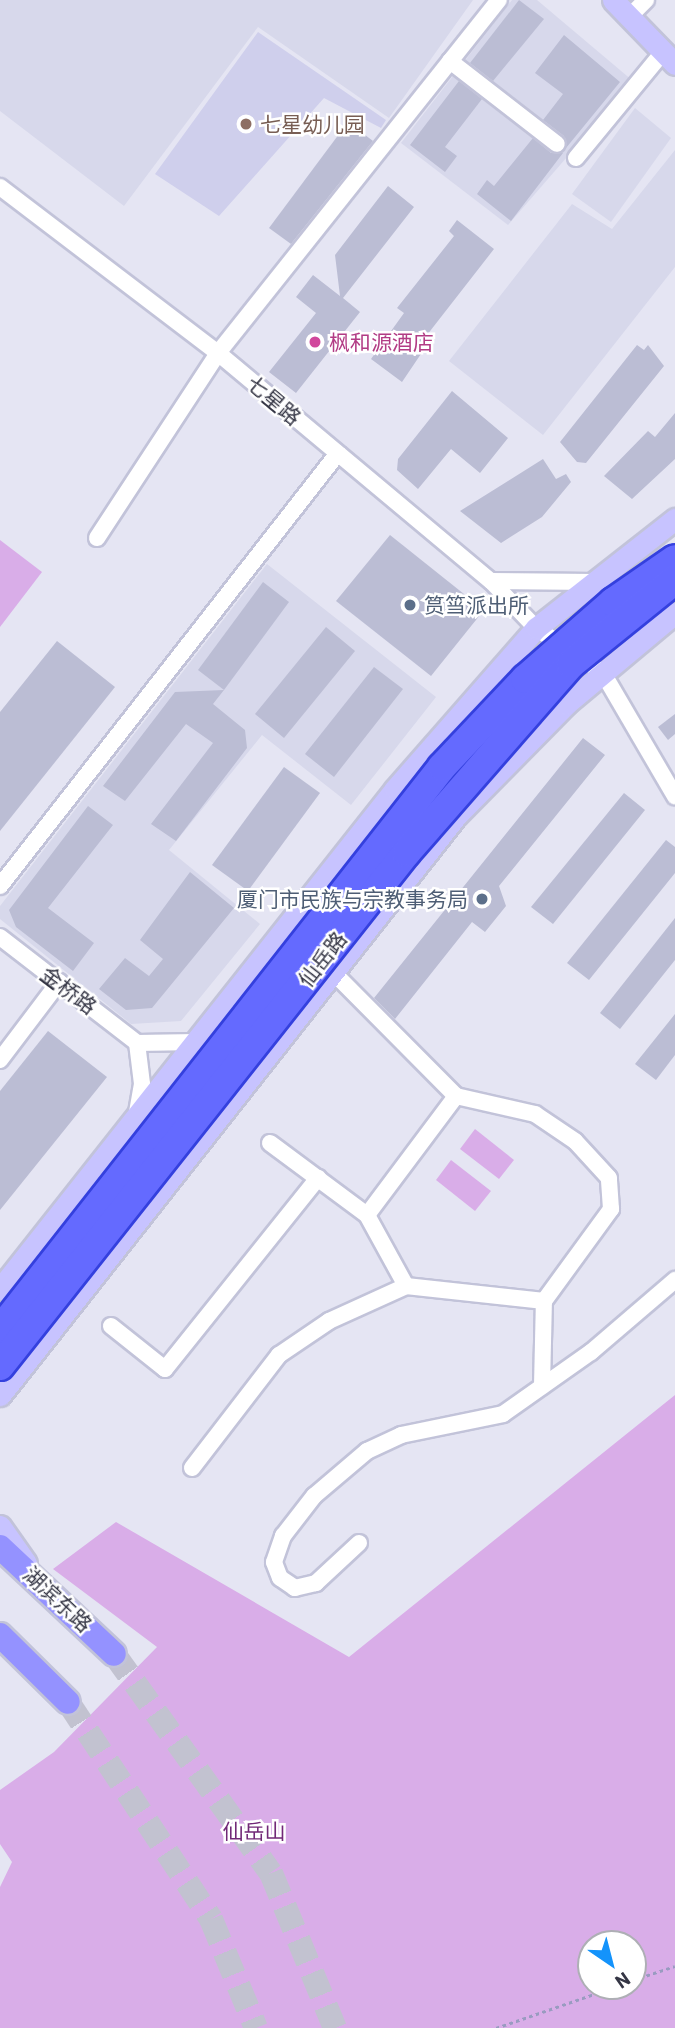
<!DOCTYPE html>
<html>
<head>
<meta charset="utf-8">
<style>
  body { margin:0 }
  #map { position:relative; width:675px; height:2028px; overflow:hidden; background:#e5e5f3; font-family:Barlow,"Noto Sans SC",sans-serif }
  div>[style] { position:absolute }
  [style*='--x'] { left:calc(var(--x)*1px); top:calc(var(--y)*1px); width:calc(var(--w)*1px); rotate:calc(var(--a)*1deg) }
  .residential>* { inset:0; background:#d7d8eb }
  .education>* { inset:0; background:#cfcfec }
  .green>* { inset:0; background:#d9ade8 }
  .building>* { inset:0; background:#bbbdd4 }
  .primary-tunnel>* { height:24px; margin-top:-12px; transform-origin:0; background:repeating-linear-gradient(90deg,#c2c2d0 0 24px,transparent 0 36px) }
  .path>* { height:2.5px; margin-top:-1.25px; transform-origin:0; background:repeating-linear-gradient(90deg,#999bc0 0 3.5px,transparent 0 7px) }
  .roads { filter:drop-shadow(2px 0 #c2c3d9) drop-shadow(-2px 0 #c2c3d9) drop-shadow(0 2px #c2c3d9) drop-shadow(0 -2px #c2c3d9) }
  .street>* { height:16px; margin:-8px; padding:0 8px; transform-origin:8px; border-radius:8px; background:#fff }
  .secondary>* { height:21px; margin:-10.5px; padding:0 10.5px; transform-origin:10.5px; border-radius:10.5px; background:#c7c3ff }
  .primary>* { height:24px; margin:-12px; padding:0 12px; transform-origin:12px; border-radius:12px; background:#9492ff }
  .bridges { filter:drop-shadow(2px 0 #3440de) drop-shadow(-2px 0 #3440de) drop-shadow(0 2px #3440de) drop-shadow(0 -2px #3440de) }
  .highway-bridge>* { height:28px; margin:-14px; padding:0 14px; transform-origin:14px; border-radius:14px; background:#646aff }
  .dots>* { width:19px; height:19px; translate:-50% -50%; box-sizing:border-box; border:4px solid #fff; border-radius:50% }
  span { translate:-50% -50%; white-space:nowrap; text-align:center; line-height:1.15; -webkit-text-stroke:5px #fff; paint-order:stroke }
  .education-label { font-size:21px; color:#785e54 }
  .left { translate:0 -50%; text-align:left }
  .hotel-label { font-size:21px; color:#b23c85 }
  .street-label { font-size:21px; color:#353645 }
  .service-label { font-size:21px; color:#4e5e75 }
  .right { translate:-100% -50%; text-align:right }
  .park-label { font-size:21px; color:#712877 }
  .north { position:absolute; left:577px; top:1930px; width:70px; height:70px; box-sizing:border-box; background:#fff; border:2px solid #aeafb5; border-radius:50%; rotate:145deg; font-size:19px; font-weight:700; line-height:28px; text-align:center; color:#353645 }
  .north::after { content:''; display:block; margin:auto; width:24px; height:32px; background:#1493fb; clip-path:polygon(50% 0,100% 100%,50% 72%,0 100%) }
</style>
</head>
<body>
<div id="map">
  <div class="residential">
    <i style="clip-path:polygon(0 0,473px 0,389px 118px,258px 27px,124px 206px,0 111px)"></i>
    <i style="clip-path:polygon(512px 0,537px 0,633px 81px,508px 225px,401px 143px)"></i>
    <i style="clip-path:polygon(635px 108px,671px 138px,611px 222px,572px 194px)"></i>
    <i style="clip-path:polygon(675px 150px,675px 267px,543px 435px,449px 361px,572px 204px,612px 229px)"></i>
    <i style="clip-path:polygon(267px 564px,436px 697px,351px 805px,262px 735px,169px 850px,260px 924px,181px 1021px,131px 1024px,0 919px,0 906px)"></i>
  </div>
  <div class="education">
    <i style="clip-path:polygon(258px 32px,386px 120px,381px 128px,324px 98px,219px 216px,155px 174px)"></i>
  </div>
  <div class="green">
    <i style="clip-path:polygon(0 540px,42px 572px,0 627px)"></i>
    <i style="clip-path:polygon(475px 1129px,514px 1160px,499px 1179px,460px 1149px)"></i>
    <i style="clip-path:polygon(451px 1160px,491px 1191px,475px 1211px,436px 1180px)"></i>
    <i style="clip-path:polygon(evenodd,675px 1395px,675px 2028px,0 2028px,0 1887px,12px 1862px,0 1844px,0 1790px,54px 1752px,157px 1647px,53px 1569px,116px 1522px,349px 1657px,675px 1395px,591px 1944px,633px 1944px,633px 1986px,591px 1986px,591px 1944px)"></i>
  </div>
  <div class="building">
    <i style="clip-path:polygon(519px 0,544px 19px,493px 81px,470px 63px)"></i>
    <i style="clip-path:polygon(564px 35px,620px 82px,566px 148px,564px 136px,543px 120px,563px 94px,535px 73px)"></i>
    <i style="clip-path:polygon(459px 81px,482px 99px,445px 147px,457px 156px,445px 172px,410px 145px)"></i>
    <i style="clip-path:polygon(348px 122px,373px 141px,291px 244px,269px 228px)"></i>
    <i style="clip-path:polygon(533px 138px,551px 153px,563px 153px,511px 221px,477px 194px,487px 180px,494px 186px)"></i>
    <i style="clip-path:polygon(388px 186px,414px 207px,343px 298px,360px 312px,296px 393px,269px 372px,316px 313px,296px 297px,313px 275px,340px 296px,335px 255px)"></i>
    <i style="clip-path:polygon(457px 220px,494px 249px,420px 344px,425px 348px,402px 382px,371px 359px,404px 313px,397px 308px,454px 236px,449px 231px)"></i>
    <i style="clip-path:polygon(637px 345px,644px 350px,648px 345px,664px 366px,586px 463px,577px 462px,560px 442px)"></i>
    <i style="clip-path:polygon(452px 391px,508px 438px,480px 473px,451px 449px,418px 489px,397px 470px,398px 459px)"></i>
    <i style="clip-path:polygon(675px 413px,675px 459px,632px 499px,604px 476px,648px 431px,655px 437px)"></i>
    <i style="clip-path:polygon(543px 459px,556px 479px,566px 474px,571px 482px,542px 517px,501px 543px,460px 511px)"></i>
    <i style="clip-path:polygon(390px 535px,484px 610px,431px 676px,336px 601px)"></i>
    <i style="clip-path:polygon(263px 582px,289px 602px,224px 690px,198px 670px)"></i>
    <i style="clip-path:polygon(326px 627px,355px 651px,284px 738px,255px 714px)"></i>
    <i style="clip-path:polygon(57px 641px,115px 687px,0 831px,0 712px)"></i>
    <i style="clip-path:polygon(374px 667px,403px 689px,334px 777px,305px 754px)"></i>
    <i style="clip-path:polygon(224px 690px,213px 704px,245px 730px,247px 748px,176px 841px,151px 824px,213px 743px,186px 724px,125px 801px,103px 786px,175px 692px)"></i>
    <i style="clip-path:polygon(675px 714px,675px 734px,668px 740px,658px 727px)"></i>
    <i style="clip-path:polygon(583px 738px,605px 755px,499px 886px,506px 906px,485px 932px,472px 922px,395px 1019px,374px 998px)"></i>
    <i style="clip-path:polygon(284px 767px,320px 793px,248px 891px,212px 865px)"></i>
    <i style="clip-path:polygon(624px 793px,645px 810px,553px 924px,531px 907px)"></i>
    <i style="clip-path:polygon(88px 806px,113px 825px,48px 908px,94px 943px,73px 971px,16px 927px,9px 910px)"></i>
    <i style="clip-path:polygon(666px 840px,675px 847px,675px 873px,589px 980px,567px 963px)"></i>
    <i style="clip-path:polygon(190px 872px,234px 908px,152px 1008px,126px 1010px,99px 989px,125px 958px,149px 976px,163px 959px,140px 940px)"></i>
    <i style="clip-path:polygon(675px 918px,675px 960px,620px 1029px,600px 1013px)"></i>
    <i style="clip-path:polygon(675px 1014px,675px 1055px,656px 1080px,635px 1064px)"></i>
    <i style="clip-path:polygon(48px 1031px,107px 1077px,0 1210px,0 1091px)"></i>
  </div>
  <div class="primary-tunnel">
    <i style="--x:114;--y:1654;--w:269;--a:54.4"></i>
    <i style="--x:271;--y:1873;--w:168;--a:67.6"></i>
    <i style="--x:68;--y:1702;--w:260;--a:56.6"></i>
    <i style="--x:211;--y:1919;--w:118;--a:67.6"></i>
  </div>
  <div class="path">
    <i style="--x:633;--y:1980;--w:44;--a:-18.4"></i>
    <i style="--x:496;--y:2028;--w:128;--a:-19.1"></i>
  </div>
  <div class="roads">
    <div class="street">
      <i style="--x:629;--y:17;--w:24;--a:-45"></i>
      <i style="--x:450;--y:61;--w:135;--a:37.8"></i>
      <i style="--x:576;--y:158;--w:137;--a:-50.6"></i>
      <i style="--x:0;--y:187;--w:274;--a:37.3"></i>
      <i style="--x:218;--y:353;--w:356;--a:39.9"></i>
      <i style="--x:491;--y:581;--w:65;--a:46.2"></i>
      <i style="--x:536;--y:628;--w:81;--a:33.9"></i>
      <i style="--x:603;--y:673;--w:143;--a:59.7"></i>
      <i style="--x:97;--y:538;--w:221;--a:-56.8"></i>
      <i style="--x:218;--y:353;--w:451;--a:-51.5"></i>
      <i style="--x:491;--y:581;--w:104;--a:0.6"></i>
      <i style="--x:0;--y:886;--w:549;--a:-52.02"></i>
      <i style="--x:0;--y:937;--w:173;--a:37.7"></i>
      <i style="--x:137;--y:1043;--w:41;--a:83"></i>
      <i style="--x:142;--y:1084;--w:29;--a:100"></i>
      <i style="--x:137;--y:1043;--w:59;--a:-1"></i>
      <i style="--x:0;--y:1060;--w:98;--a:-52.9"></i>
      <i style="--x:270;--y:1143;--w:121;--a:36.6"></i>
      <i style="--x:367;--y:1215;--w:81;--a:61.2"></i>
      <i style="--x:367;--y:1215;--w:149;--a:-53.2"></i>
      <i style="--x:111;--y:1326;--w:69;--a:38.5"></i>
      <i style="--x:165;--y:1369;--w:245;--a:-51.3"></i>
      <i style="--x:542;--y:1386;--w:85;--a:-88.7"></i>
      <i style="--x:192;--y:1468;--w:143;--a:-52.4"></i>
      <i style="--x:279;--y:1355;--w:60;--a:-34.2"></i>
      <i style="--x:329;--y:1321;--w:85;--a:-24.4"></i>
      <i style="--x:406;--y:1286;--w:139;--a:6.2"></i>
      <i style="--x:544;--y:1301;--w:114;--a:-53.9"></i>
      <i style="--x:611;--y:1209;--w:31;--a:-94"></i>
      <i style="--x:609;--y:1178;--w:50;--a:-132.6"></i>
      <i style="--x:575;--y:1141;--w:48;--a:-146"></i>
      <i style="--x:535;--y:1114;--w:81;--a:-167.2"></i>
      <i style="--x:456;--y:1096;--w:175;--a:-134.8"></i>
      <i style="--x:359;--y:1543;--w:59;--a:137.1"></i>
      <i style="--x:316;--y:1583;--w:22;--a:167"></i>
      <i style="--x:295;--y:1588;--w:18;--a:-146"></i>
      <i style="--x:280;--y:1578;--w:17;--a:-111"></i>
      <i style="--x:274;--y:1562;--w:28;--a:-71"></i>
      <i style="--x:283;--y:1536;--w:51;--a:-52.2"></i>
      <i style="--x:314;--y:1496;--w:70;--a:-40.3"></i>
      <i style="--x:367;--y:1451;--w:38;--a:-25"></i>
      <i style="--x:401;--y:1435;--w:104;--a:-11.6"></i>
      <i style="--x:503;--y:1414;--w:108;--a:-35.2"></i>
      <i style="--x:591;--y:1352;--w:111;--a:-40.6"></i>
    </div>
    <div class="secondary">
      <i style="--x:613;--y:0;--w:89;--a:45.9"></i>
      <i style="--x:0;--y:1289;--w:637;--a:-51.69"></i>
      <i style="--x:395;--y:789;--w:214;--a:-48.8"></i>
      <i style="--x:536;--y:628;--w:177;--a:-38.1"></i>
      <i style="--x:0;--y:1395;--w:737;--a:-51.78"></i>
      <i style="--x:456;--y:816;--w:157;--a:-45.5"></i>
      <i style="--x:566;--y:704;--w:142;--a:-39.9"></i>
      <i style="--x:0;--y:1526;--w:45;--a:54.9"></i>
    </div>
    <div class="primary">
      <i style="--x:0;--y:1547;--w:156;--a:43.2"></i>
      <i style="--x:0;--y:1635;--w:95;--a:44.6"></i>
    </div>
  </div>
  <div class="bridges">
    <div class="highway-bridge">
      <i style="--x:0;--y:1330;--w:716;--a:-51.87"></i>
      <i style="--x:442;--y:767;--w:121;--a:-46.7"></i>
      <i style="--x:525;--y:679;--w:117;--a:-41.2"></i>
      <i style="--x:613;--y:602;--w:75;--a:-34.7"></i>
      <i style="--x:0;--y:1366;--w:656;--a:-51.63"></i>
      <i style="--x:407;--y:852;--w:249;--a:-48.9"></i>
      <i style="--x:571;--y:664;--w:134;--a:-38.9"></i>
    </div>
  </div>
  <div class="dots">
    <i style="left:246px;top:124px;background:#8d6e63"></i>
    <i style="left:315px;top:342px;background:#d1479c"></i>
    <i style="left:410px;top:605px;background:#5c6f8a"></i>
    <i style="left:482px;top:899px;background:#5c6f8a"></i>
  </div>
  <div class="education-label">
    <span class="left" style="left:260px;top:124px">七星幼儿园</span>
  </div>
  <div class="hotel-label">
    <span class="left" style="left:329px;top:342px">枫和源酒店</span>
  </div>
  <div class="street-label">
    <span style="left:274px;top:400px;rotate:40deg">七星路</span>
    <span style="left:322px;top:959px;rotate:-52deg">仙岳路</span>
    <span style="left:69px;top:990px;rotate:37deg">金桥路</span>
    <span style="left:58px;top:1599px;rotate:43deg">湖滨东路</span>
  </div>
  <div class="service-label">
    <span class="left" style="left:424px;top:605px">筼筜派出所</span>
    <span class="right" style="left:468px;top:899px">厦门市民族与宗教事务局</span>
  </div>
  <div class="park-label">
    <span style="left:254px;top:1831px">仙岳山</span>
  </div>
  <div class="north">N</div>
</div>
</body>
</html>
